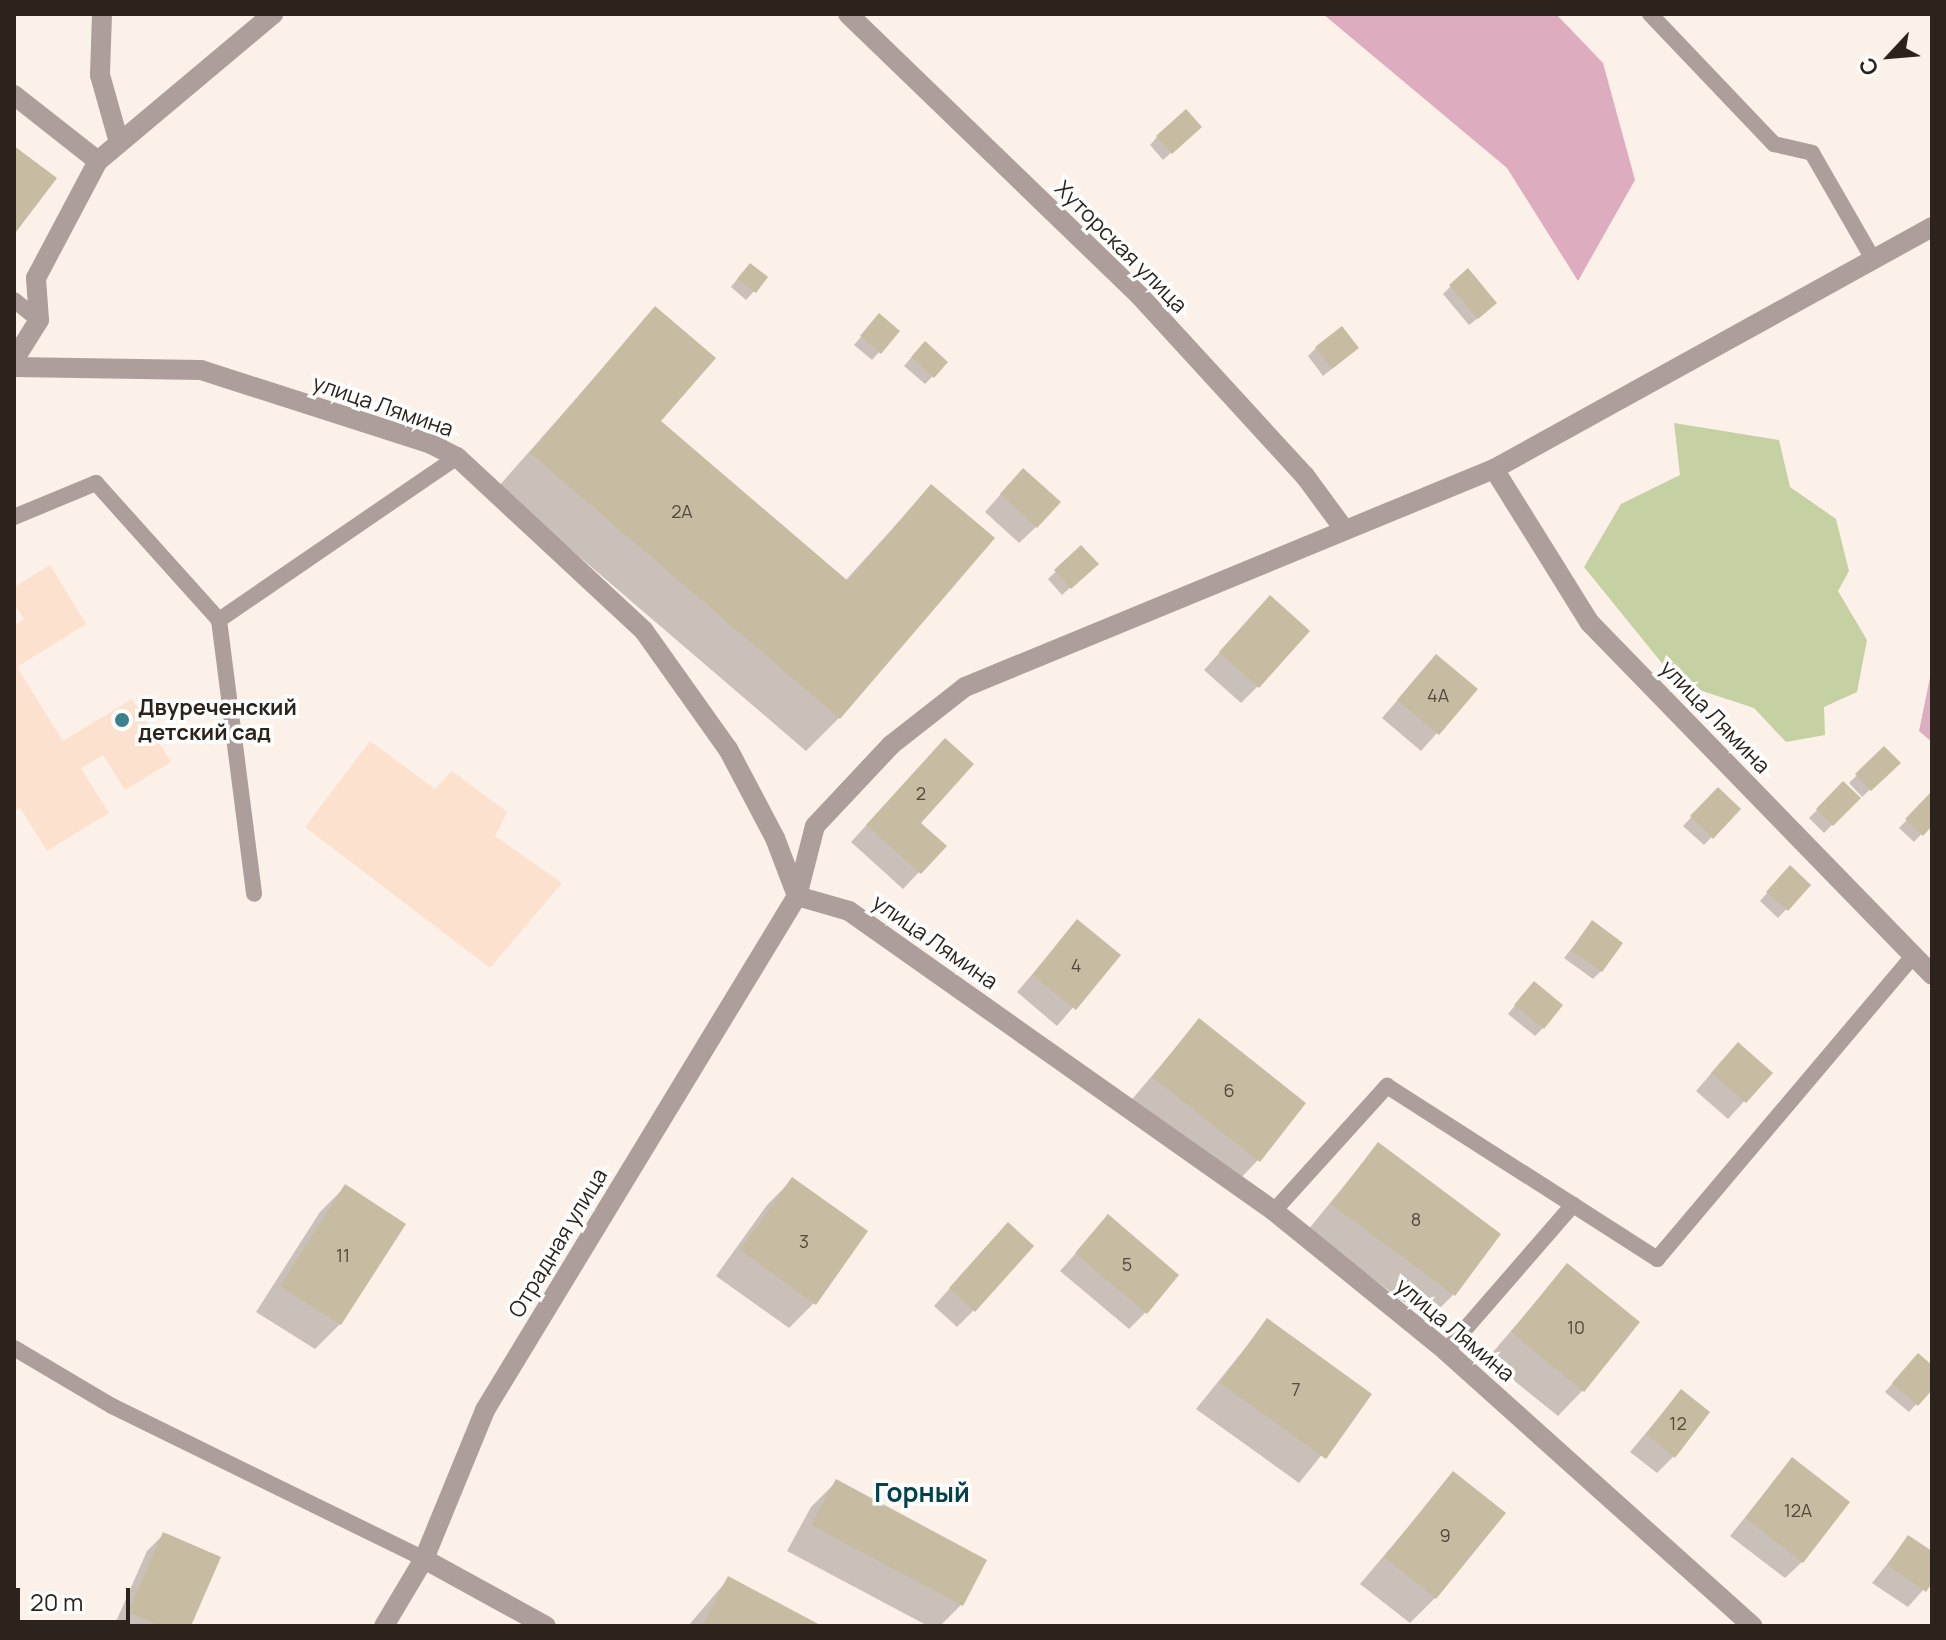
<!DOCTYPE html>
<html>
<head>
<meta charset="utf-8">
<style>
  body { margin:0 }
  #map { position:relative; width:1946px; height:1640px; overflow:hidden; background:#fcf1e9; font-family:Manrope,sans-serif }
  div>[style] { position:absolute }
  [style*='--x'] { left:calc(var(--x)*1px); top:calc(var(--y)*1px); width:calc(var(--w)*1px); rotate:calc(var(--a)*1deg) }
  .built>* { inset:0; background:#fce1ce }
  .forest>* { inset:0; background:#ddacbe }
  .water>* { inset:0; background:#c5d0a3 }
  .shadow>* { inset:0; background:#0003 }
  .building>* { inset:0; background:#c7bca1 }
  .lane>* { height:16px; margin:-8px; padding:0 8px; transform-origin:8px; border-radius:8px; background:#ad9e9c }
  .street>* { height:20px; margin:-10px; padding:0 10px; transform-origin:10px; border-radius:10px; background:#ad9e9c }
  .dots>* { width:22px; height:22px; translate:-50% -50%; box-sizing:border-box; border:4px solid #fff; border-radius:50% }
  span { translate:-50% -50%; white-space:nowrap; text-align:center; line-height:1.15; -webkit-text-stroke:7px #fff; paint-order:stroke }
  .number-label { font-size:18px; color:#53493d }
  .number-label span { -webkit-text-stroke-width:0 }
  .street-label { font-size:22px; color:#2c231c }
  .poi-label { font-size:22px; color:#2c231c; font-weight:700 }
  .left { translate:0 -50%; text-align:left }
  .quarter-label { font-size:26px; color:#02424d; font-weight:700 }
  .frame { position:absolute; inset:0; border:16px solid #2c231c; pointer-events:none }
  .north { position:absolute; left:1850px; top:16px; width:80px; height:80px; -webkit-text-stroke:6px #fff; paint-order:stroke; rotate:244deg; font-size:22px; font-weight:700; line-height:32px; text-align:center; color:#2c231c }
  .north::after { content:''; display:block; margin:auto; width:28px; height:36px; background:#2c231c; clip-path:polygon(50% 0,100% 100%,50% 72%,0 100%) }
  .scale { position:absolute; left:16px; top:1588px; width:114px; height:36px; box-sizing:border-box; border:4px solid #2c231c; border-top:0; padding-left:10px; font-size:24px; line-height:28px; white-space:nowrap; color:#2c231c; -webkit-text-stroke:6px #fff; paint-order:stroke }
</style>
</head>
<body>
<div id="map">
  <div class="built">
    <i style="clip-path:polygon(50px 565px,86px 624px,17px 667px,63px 741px,132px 699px,171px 762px,125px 790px,103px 755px,81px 768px,109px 813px,47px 851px,20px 808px,14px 810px,14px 626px,24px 619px,14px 604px,14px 587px)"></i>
    <i style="clip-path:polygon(370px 741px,435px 789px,452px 771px,507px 812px,495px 836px,562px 883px,490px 968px,305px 827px)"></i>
  </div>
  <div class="forest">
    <i style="clip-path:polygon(1323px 14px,1556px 14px,1603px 63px,1635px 180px,1578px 281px,1507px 168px)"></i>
    <i style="clip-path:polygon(1932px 668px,1932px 742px,1919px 731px)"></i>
  </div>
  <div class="water">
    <i style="clip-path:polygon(1674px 423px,1779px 440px,1790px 487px,1836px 519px,1849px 571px,1838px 591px,1867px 640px,1857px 692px,1824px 707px,1825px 735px,1786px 742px,1754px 708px,1678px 683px,1584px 567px,1621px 504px,1680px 475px)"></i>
  </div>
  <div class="shadow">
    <i style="clip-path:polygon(1191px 135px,1163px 160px,1150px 145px,1157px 137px)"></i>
    <i style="clip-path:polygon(742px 273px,766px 278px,746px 300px,731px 287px)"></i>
    <i style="clip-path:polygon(1451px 286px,1487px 311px,1469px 325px,1443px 294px)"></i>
    <i style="clip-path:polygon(655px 309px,659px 421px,845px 581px,931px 486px,839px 718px,806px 751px,498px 487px)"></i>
    <i style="clip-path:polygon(872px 324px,897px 332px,872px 360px,854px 345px)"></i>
    <i style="clip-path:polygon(1316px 348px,1349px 355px,1323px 376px,1308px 356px)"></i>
    <i style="clip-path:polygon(917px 351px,933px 376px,925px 384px,904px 366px)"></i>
    <i style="clip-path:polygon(1007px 487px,1036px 527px,1019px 543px,985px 512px)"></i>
    <i style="clip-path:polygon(1081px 547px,1096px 564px,1062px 595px,1048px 579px)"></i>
    <i style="clip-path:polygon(1253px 615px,1258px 686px,1241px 703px,1204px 670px)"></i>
    <i style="clip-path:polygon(1436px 656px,1475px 690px,1421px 751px,1382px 718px)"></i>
    <i style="clip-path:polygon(1884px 749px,1898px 763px,1862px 797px,1849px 783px)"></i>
    <i style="clip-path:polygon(929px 757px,918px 823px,944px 846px,903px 889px,851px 842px)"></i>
    <i style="clip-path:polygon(1843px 784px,1858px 798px,1824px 833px,1809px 818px)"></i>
    <i style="clip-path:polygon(1718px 789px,1738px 809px,1704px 845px,1683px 826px)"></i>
    <i style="clip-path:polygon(1932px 794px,1932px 823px,1914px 842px,1899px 828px)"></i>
    <i style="clip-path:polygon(1782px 876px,1809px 885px,1778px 918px,1760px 901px)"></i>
    <i style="clip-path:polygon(1077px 922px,1118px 955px,1057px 1026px,1017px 992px)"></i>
    <i style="clip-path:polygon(1592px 923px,1601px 971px,1593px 979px,1564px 958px)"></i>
    <i style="clip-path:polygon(1526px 992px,1543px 1028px,1535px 1036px,1508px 1014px)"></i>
    <i style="clip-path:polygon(1199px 1020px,1258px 1160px,1233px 1186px,1129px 1103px)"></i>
    <i style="clip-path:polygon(1721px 1062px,1770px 1073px,1728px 1119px,1696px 1091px)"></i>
    <i style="clip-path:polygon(1378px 1144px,1453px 1295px,1428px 1320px,1308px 1230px)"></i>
    <i style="clip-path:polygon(792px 1180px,814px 1303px,789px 1328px,716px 1276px,767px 1205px)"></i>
    <i style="clip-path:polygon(345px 1187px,340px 1324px,315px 1349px,256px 1312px,320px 1212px)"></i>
    <i style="clip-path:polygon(1108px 1217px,1146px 1312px,1129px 1329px,1060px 1271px)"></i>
    <i style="clip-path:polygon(991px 1242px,974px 1310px,957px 1327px,934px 1306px)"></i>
    <i style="clip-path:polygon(1567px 1265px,1583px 1390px,1558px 1416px,1487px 1359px)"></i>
    <i style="clip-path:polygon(1267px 1321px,1370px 1395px,1299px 1483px,1196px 1409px)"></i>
    <i style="clip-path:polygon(1910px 1364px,1932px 1368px,1932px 1387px,1909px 1412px,1885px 1392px)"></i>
    <i style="clip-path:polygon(1681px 1391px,1674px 1456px,1657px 1473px,1630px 1452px)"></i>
    <i style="clip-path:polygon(1792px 1459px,1802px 1562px,1785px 1578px,1730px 1536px)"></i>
    <i style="clip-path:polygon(1453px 1474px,1435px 1598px,1410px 1623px,1360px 1584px)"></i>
    <i style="clip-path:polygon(836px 1482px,984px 1561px,961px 1605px,940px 1626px,928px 1626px,787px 1551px,811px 1507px)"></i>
    <i style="clip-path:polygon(164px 1534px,189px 1626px,114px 1626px,147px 1551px)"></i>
    <i style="clip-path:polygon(1909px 1537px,1932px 1553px,1932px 1580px,1908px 1607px,1872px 1583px)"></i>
    <i style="clip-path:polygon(729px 1578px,818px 1626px,688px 1626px)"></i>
  </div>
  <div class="building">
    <i style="clip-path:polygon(1186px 109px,1202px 127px,1172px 154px,1156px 136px)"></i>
    <i style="clip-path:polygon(14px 146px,57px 178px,16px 232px,14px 231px)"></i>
    <i style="clip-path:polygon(750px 263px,768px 277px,756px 293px,737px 279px)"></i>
    <i style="clip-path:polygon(1468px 268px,1497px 303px,1478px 319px,1449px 285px)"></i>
    <i style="clip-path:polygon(655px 306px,716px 358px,661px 421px,848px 581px,931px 484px,995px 538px,840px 719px,530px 453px)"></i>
    <i style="clip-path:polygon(879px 313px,900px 331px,881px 354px,860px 336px)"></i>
    <i style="clip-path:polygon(1342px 326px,1359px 348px,1332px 369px,1315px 347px)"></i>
    <i style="clip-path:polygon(925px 341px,948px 362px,934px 378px,911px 357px)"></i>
    <i style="clip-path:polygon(1023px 468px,1061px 502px,1037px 528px,1000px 494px)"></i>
    <i style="clip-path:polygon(1081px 545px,1099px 564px,1071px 589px,1054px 570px)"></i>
    <i style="clip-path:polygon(1270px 595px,1310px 631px,1259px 688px,1219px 652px)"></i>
    <i style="clip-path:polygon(1436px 654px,1478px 689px,1439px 735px,1397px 700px)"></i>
    <i style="clip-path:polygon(945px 738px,974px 764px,921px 823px,947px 846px,921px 874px,866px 825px)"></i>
    <i style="clip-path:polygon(1884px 746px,1901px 763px,1871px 791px,1855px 774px)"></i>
    <i style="clip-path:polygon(1843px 781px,1861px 798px,1833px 826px,1816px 809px)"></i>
    <i style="clip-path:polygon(1718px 787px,1741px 809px,1713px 839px,1690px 816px)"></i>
    <i style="clip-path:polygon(1932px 791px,1932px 826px,1923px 836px,1905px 819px)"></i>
    <i style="clip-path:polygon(1790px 865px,1811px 885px,1788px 911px,1766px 892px)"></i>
    <i style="clip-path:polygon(1077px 919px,1121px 955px,1076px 1010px,1032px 975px)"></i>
    <i style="clip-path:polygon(1592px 920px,1623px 943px,1602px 972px,1571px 950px)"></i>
    <i style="clip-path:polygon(1534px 981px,1563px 1005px,1544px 1029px,1514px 1005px)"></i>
    <i style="clip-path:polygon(1199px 1018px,1306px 1103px,1260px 1162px,1152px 1077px)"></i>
    <i style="clip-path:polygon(1738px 1042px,1773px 1073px,1746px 1103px,1711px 1073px)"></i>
    <i style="clip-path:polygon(1378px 1142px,1501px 1234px,1455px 1296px,1331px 1204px)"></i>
    <i style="clip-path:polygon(792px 1177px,868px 1231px,816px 1305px,740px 1250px)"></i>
    <i style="clip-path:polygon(345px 1184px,406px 1224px,341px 1325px,280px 1286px)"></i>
    <i style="clip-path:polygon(1108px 1214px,1179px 1275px,1147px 1314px,1075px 1253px)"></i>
    <i style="clip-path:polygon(1008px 1222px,1034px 1246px,975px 1312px,949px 1288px)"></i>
    <i style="clip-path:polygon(1567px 1263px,1640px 1322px,1584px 1392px,1511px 1332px)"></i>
    <i style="clip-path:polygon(1267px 1318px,1372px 1394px,1326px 1459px,1220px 1383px)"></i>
    <i style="clip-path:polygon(1918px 1353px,1932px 1365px,1932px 1390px,1918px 1406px,1892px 1383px)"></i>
    <i style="clip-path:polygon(1681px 1389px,1710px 1412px,1675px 1458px,1646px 1434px)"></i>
    <i style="clip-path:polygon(1792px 1457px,1850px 1502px,1803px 1563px,1745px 1518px)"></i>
    <i style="clip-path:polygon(1453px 1471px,1506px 1513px,1436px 1599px,1384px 1557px)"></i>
    <i style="clip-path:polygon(836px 1479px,987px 1560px,963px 1606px,811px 1525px)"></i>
    <i style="clip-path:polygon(163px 1532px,221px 1557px,191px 1626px,161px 1626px,128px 1612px)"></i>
    <i style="clip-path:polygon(1908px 1535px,1932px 1551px,1932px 1583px,1926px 1592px,1887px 1565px)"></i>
    <i style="clip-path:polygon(728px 1576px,822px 1626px,702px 1626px)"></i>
  </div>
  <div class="lane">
    <i style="--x:1650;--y:14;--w:180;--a:46.4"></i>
    <i style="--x:1774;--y:144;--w:39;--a:13"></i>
    <i style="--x:1812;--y:153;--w:122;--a:60.1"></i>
    <i style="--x:14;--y:300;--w:32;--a:39"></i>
    <i style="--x:14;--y:517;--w:89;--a:-22.5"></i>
    <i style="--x:96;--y:483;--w:184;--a:48.1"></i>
    <i style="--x:219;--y:620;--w:288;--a:-34.4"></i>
    <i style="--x:219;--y:620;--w:276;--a:82.7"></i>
    <i style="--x:1274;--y:1211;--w:169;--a:-47.9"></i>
    <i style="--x:1387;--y:1086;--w:321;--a:32.6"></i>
    <i style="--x:1657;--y:1259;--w:395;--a:-49.8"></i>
    <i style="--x:14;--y:1348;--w:114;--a:30.6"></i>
    <i style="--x:112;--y:1406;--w:347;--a:26.1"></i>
    <i style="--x:1446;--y:1351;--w:194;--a:-49"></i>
  </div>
  <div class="street">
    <i style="--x:102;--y:14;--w:61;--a:91.9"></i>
    <i style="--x:100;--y:75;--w:66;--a:74.3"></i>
    <i style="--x:848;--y:14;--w:405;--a:44"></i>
    <i style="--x:1139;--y:295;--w:246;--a:47.5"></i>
    <i style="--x:1305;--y:476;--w:66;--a:53.7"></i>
    <i style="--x:14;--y:95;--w:107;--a:38.2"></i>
    <i style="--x:14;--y:360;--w:47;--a:-58"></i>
    <i style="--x:39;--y:320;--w:42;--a:-94.1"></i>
    <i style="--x:36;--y:278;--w:132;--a:-62.1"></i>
    <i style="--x:98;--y:161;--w:229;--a:-40"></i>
    <i style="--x:14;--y:367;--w:187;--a:0.9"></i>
    <i style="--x:201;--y:370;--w:242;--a:17.8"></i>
    <i style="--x:431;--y:444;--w:29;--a:27"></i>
    <i style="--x:457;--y:457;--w:255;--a:42.9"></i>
    <i style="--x:644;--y:631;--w:145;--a:54.6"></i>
    <i style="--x:728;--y:749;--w:101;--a:62.2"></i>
    <i style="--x:775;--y:838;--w:62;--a:69.2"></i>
    <i style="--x:797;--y:896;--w:54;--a:16.1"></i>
    <i style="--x:849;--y:911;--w:520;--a:35.22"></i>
    <i style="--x:1274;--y:1211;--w:222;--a:39.1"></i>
    <i style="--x:1446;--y:1351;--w:412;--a:41.9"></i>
    <i style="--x:1494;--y:469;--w:181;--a:58.1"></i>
    <i style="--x:1590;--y:623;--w:491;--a:45.8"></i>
    <i style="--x:424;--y:1559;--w:139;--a:28.8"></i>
    <i style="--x:384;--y:1626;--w:78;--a:-59.2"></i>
    <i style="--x:424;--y:1559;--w:161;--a:-67.7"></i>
    <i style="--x:485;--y:1410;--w:601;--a:-58.74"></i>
    <i style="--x:797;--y:896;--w:72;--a:-75.6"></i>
    <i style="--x:815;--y:826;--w:111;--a:-46.8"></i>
    <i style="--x:891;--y:745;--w:94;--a:-38.1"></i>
    <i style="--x:965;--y:687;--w:572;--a:-22.4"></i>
    <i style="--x:1494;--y:469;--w:500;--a:-28.92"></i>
  </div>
  <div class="dots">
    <i style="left:122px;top:720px;background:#3b808e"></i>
  </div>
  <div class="number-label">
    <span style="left:682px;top:511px">2А</span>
    <span style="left:1438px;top:695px">4А</span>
    <span style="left:921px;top:793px">2</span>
    <span style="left:1076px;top:965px">4</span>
    <span style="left:1229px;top:1090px">6</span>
    <span style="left:1416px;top:1219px">8</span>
    <span style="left:804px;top:1241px">3</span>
    <span style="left:343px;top:1255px">11</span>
    <span style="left:1127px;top:1264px">5</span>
    <span style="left:1576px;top:1327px">10</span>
    <span style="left:1296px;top:1389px">7</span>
    <span style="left:1678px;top:1423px">12</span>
    <span style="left:1798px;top:1510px">12А</span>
    <span style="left:1445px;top:1535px">9</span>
  </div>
  <div class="street-label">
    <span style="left:1121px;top:247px;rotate:45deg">Хуторская улица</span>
    <span style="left:383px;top:406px;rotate:19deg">улица Лямина</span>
    <span style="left:1715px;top:717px;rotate:46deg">улица Лямина</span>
    <span style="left:935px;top:942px;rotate:35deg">улица Лямина</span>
    <span style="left:558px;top:1243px;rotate:-59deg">Отрадная улица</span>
    <span style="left:1455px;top:1330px;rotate:40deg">улица Лямина</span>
  </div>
  <div class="poi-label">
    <span class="left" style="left:138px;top:720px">Двуреченский<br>детский сад</span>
  </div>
  <div class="quarter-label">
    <span style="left:922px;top:1493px">Горный</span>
  </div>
  <div class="frame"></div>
  <div class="north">С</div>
  <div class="scale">20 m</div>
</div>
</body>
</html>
